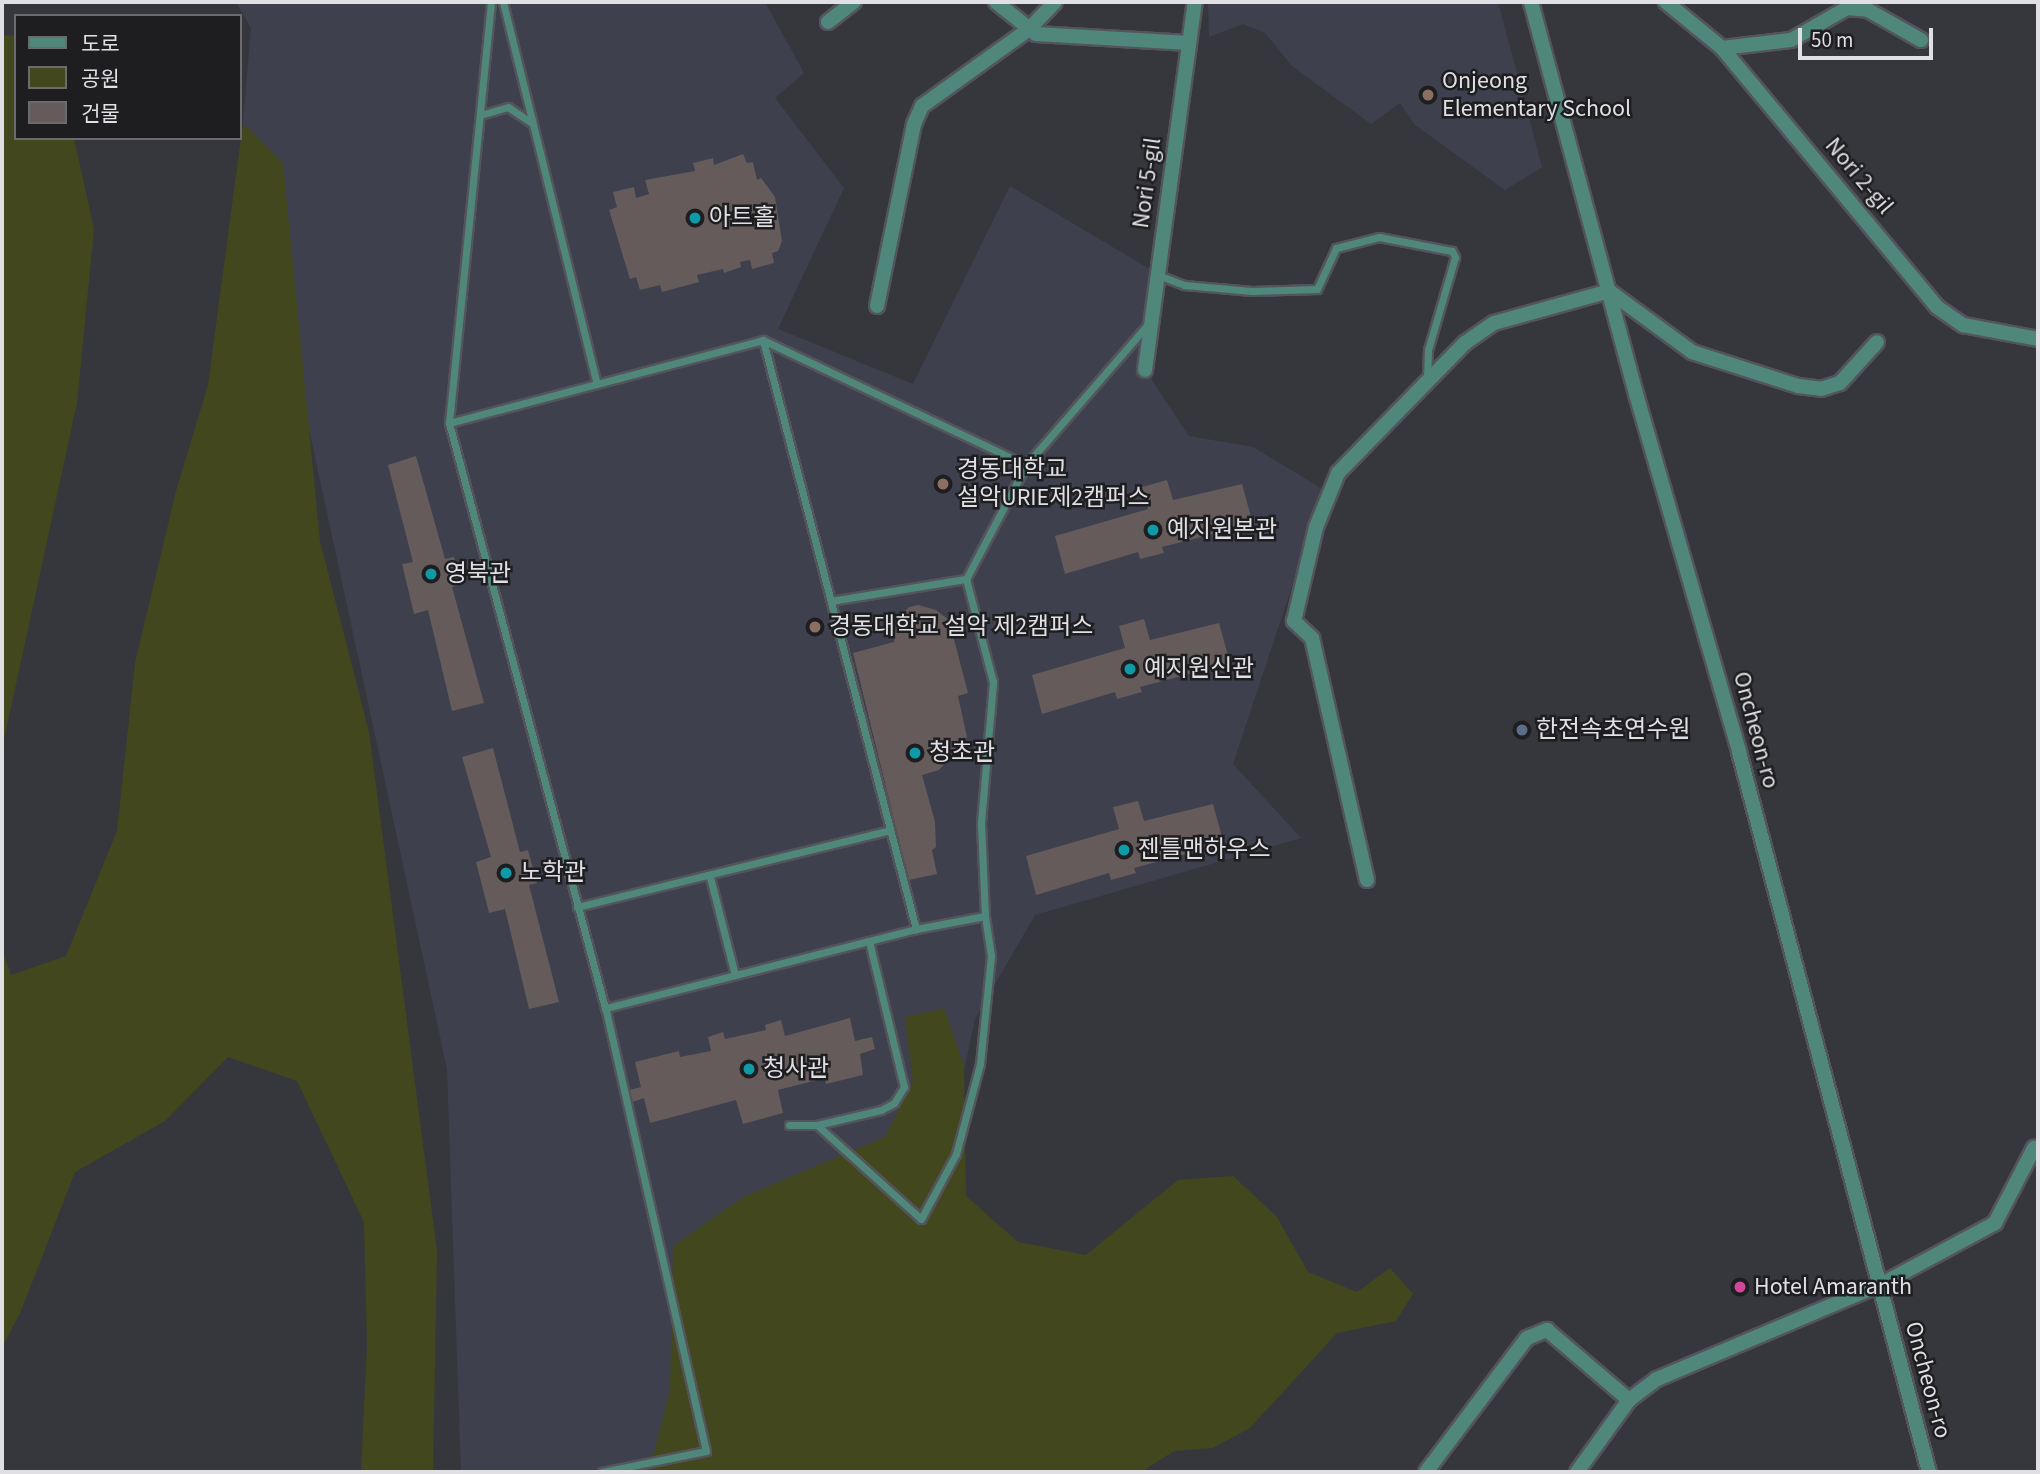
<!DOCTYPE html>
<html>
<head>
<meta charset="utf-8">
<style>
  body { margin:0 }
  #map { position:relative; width:2040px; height:1474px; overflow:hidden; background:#36373d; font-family:"Source Sans 3","Noto Sans KR",sans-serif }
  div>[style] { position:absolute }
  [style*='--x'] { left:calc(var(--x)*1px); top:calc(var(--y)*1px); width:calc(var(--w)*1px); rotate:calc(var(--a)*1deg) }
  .built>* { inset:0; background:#3e404d }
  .green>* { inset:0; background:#43471d }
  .building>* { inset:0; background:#645b5a }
  .roads { filter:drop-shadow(2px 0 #54555b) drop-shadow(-2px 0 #54555b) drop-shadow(0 2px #54555b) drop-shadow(0 -2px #54555b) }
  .service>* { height:7px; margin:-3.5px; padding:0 3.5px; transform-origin:3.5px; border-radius:3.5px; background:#4f887b }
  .minor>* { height:14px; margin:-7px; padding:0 7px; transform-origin:7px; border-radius:7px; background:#4f887b }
  .tertiary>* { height:14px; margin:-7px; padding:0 7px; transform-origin:7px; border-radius:7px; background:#4f887b }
  .dots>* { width:19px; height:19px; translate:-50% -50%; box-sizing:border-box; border:4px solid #1e1e21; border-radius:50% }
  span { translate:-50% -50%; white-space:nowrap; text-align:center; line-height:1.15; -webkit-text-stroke:5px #1e1e21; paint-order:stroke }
  .poi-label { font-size:24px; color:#dfdfe4 }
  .left { translate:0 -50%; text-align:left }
  .street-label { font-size:24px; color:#dfdfe4 }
  .frame { position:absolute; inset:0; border:4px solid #dfdfe4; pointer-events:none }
  .legend { position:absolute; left:14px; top:14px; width:228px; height:126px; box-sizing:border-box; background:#1e1e21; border:2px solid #6b6b6f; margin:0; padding:9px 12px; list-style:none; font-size:21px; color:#dfdfe4 }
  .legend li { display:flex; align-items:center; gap:14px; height:35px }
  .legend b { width:35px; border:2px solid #6b6b6f }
  .scale { position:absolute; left:1798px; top:28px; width:135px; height:32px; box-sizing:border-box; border:4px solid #dfdfe4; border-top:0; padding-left:9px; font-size:21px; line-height:24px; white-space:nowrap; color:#dfdfe4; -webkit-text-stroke:5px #1e1e21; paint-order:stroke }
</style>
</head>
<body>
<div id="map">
  <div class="built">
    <i style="clip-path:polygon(236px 2px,765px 2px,804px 73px,775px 98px,844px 188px,778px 329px,913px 384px,1010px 186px,1158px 274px,1145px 370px,1189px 436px,1253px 447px,1324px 490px,1233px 764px,1301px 838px,1035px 915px,975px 1019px,953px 1121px,737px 1472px,461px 1472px,447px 1069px,243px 123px,251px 28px)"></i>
    <i style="clip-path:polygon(1208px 2px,1498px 2px,1542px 167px,1505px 190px,1415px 125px,1400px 103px,1371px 124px,1292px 66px,1265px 33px,1243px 24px,1209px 37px)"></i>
  </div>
  <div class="green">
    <i style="clip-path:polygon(2px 35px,16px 36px,16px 138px,74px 138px,94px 229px,77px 403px,2px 749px)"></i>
    <i style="clip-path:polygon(243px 123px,283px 163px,320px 541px,369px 732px,437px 1251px,433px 1472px,361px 1472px,367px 1345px,364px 1222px,297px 1081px,228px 1057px,165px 1121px,75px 1172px,21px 1311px,2px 1348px,2px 950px,11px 975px,66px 956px,117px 831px,135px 663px,176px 491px,208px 385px)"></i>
    <i style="clip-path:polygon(944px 1008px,964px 1065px,966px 1196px,1018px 1242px,1086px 1255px,1178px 1180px,1233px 1176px,1277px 1217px,1308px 1272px,1357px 1292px,1390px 1268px,1413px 1294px,1396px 1321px,1337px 1333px,1250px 1428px,1213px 1448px,1174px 1451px,1141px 1472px,649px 1472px,670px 1390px,673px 1246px,743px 1197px,885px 1137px,913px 1081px,905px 1017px)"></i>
  </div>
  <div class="building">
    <i style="clip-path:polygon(743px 154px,747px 163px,753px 162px,757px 180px,761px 178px,775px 197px,782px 241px,778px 251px,772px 253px,774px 263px,752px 269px,750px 260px,740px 262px,741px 267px,724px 273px,723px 269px,697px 275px,699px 282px,662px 292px,660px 285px,640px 290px,636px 277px,630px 279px,609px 210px,617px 207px,613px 192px,634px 187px,636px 198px,649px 194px,645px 180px,695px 171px,693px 163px,713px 158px,714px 165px)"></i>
    <i style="clip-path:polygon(416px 456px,445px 559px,454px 557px,461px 585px,452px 587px,484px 703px,452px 711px,428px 610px,414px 614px,402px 564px,413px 562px,388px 465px)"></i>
    <i style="clip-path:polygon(1167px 480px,1173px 500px,1242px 484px,1253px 524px,1162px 547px,1164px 553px,1140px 559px,1138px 552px,1065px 574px,1055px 536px,1148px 509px,1142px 487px)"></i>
    <i style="clip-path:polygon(918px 605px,936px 610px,949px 620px,968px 693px,958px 696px,967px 737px,939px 770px,922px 775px,935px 822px,936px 847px,932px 850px,937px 874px,909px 880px,853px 653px,894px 642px,897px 620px,909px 607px)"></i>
    <i style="clip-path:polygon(1144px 619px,1150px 640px,1219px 623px,1230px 663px,1140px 687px,1142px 692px,1117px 699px,1115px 692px,1042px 714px,1032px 675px,1125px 648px,1119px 626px)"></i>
    <i style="clip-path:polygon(493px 748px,520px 852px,528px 850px,537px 883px,529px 885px,559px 1002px,529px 1009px,505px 909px,489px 913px,476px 862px,491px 857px,462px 757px)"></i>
    <i style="clip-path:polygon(1138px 801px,1144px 821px,1213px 804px,1224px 844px,1134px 868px,1136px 873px,1111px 880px,1109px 873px,1036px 895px,1026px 856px,1119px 829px,1113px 807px)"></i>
    <i style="clip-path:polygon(850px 1018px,855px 1041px,872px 1037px,875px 1049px,860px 1054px,863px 1075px,826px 1084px,825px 1078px,778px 1090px,783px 1113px,743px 1124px,736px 1100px,650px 1123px,644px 1098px,632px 1102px,629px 1090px,641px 1087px,635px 1062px,679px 1051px,680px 1057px,711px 1051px,708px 1037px,723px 1032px,725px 1039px,766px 1030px,765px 1025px,781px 1020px,785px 1036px)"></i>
  </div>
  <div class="roads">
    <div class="service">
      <i style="--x:503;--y:2;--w:393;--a:76.2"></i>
      <i style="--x:480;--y:115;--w:29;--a:-16"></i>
      <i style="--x:508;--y:107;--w:29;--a:34"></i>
      <i style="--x:1158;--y:275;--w:28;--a:21"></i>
      <i style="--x:1184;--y:285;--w:68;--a:5"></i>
      <i style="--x:1252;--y:291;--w:65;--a:-1.8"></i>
      <i style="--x:1317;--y:289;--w:45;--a:-65.1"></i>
      <i style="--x:1336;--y:248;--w:44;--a:-14.3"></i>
      <i style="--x:1379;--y:237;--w:74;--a:10.9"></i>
      <i style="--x:1452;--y:251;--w:7;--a:63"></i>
      <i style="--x:1455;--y:257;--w:97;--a:106.2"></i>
      <i style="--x:1428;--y:350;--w:28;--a:92"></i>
      <i style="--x:763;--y:340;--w:291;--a:25.4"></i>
      <i style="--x:449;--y:423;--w:423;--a:-84.3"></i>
      <i style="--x:831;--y:601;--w:137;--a:-9.3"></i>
      <i style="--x:966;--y:579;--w:129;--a:-62.2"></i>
      <i style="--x:1026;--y:465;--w:186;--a:-49.1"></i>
      <i style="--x:710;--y:877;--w:101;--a:75.7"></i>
      <i style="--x:577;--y:907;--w:322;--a:-13.8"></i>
      <i style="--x:916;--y:929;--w:70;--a:-10.7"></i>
      <i style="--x:985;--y:916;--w:93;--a:-92.5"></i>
      <i style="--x:981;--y:823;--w:142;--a:-85.1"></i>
      <i style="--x:993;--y:682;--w:106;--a:-104.7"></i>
      <i style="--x:789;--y:1125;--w:28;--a:0"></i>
      <i style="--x:817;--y:1125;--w:66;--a:-13.2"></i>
      <i style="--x:881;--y:1110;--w:15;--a:-28"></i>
      <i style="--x:894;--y:1103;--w:19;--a:-58"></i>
      <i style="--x:904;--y:1087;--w:150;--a:-103.5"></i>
      <i style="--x:817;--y:1125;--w:140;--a:42.1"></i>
      <i style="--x:921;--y:1219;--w:74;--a:-61.7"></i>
      <i style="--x:956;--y:1154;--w:93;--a:-75.1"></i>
      <i style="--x:980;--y:1064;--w:109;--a:-84.2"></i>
      <i style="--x:991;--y:956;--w:40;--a:-98.5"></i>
      <i style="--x:602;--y:1472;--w:106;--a:-11.4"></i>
      <i style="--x:706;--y:1451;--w:454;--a:-102.8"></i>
      <i style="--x:605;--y:1008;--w:605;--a:-104.93"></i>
      <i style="--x:449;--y:423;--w:325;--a:-14.8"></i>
      <i style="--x:763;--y:340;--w:609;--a:75.44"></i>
      <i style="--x:916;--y:929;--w:321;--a:165.7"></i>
    </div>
    <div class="minor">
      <i style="--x:996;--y:2;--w:51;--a:38.7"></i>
      <i style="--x:1036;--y:34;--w:153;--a:3.4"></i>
      <i style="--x:1666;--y:2;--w:72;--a:39.4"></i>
      <i style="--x:1722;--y:48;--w:337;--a:50.3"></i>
      <i style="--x:1937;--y:307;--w:32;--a:35"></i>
      <i style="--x:1963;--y:325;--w:76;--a:10.6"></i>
      <i style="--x:828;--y:22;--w:33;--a:-38"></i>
      <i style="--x:1722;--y:48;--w:69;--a:-6.6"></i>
      <i style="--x:1791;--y:40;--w:64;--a:-29.7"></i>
      <i style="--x:1847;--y:8;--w:21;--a:5"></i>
      <i style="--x:1868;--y:10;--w:61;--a:29.5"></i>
      <i style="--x:877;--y:306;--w:186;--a:-78.5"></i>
      <i style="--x:914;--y:124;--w:20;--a:-66"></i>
      <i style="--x:922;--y:106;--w:132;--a:-35.7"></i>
      <i style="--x:1029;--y:29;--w:37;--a:-46"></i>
      <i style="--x:1145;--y:370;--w:371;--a:-82.3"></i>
      <i style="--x:1367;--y:880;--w:248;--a:-102.8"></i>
      <i style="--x:1312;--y:638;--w:25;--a:-137"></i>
      <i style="--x:1294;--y:621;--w:97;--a:-76.8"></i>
      <i style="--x:1316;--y:527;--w:58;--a:-67.8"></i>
      <i style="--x:1338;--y:473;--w:182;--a:-45.7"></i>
      <i style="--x:1465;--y:343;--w:35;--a:-35"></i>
      <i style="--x:1494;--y:323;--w:119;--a:-15.5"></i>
      <i style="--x:1609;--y:291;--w:103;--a:36.3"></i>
      <i style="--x:1692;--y:352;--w:111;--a:17.8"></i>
      <i style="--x:1798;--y:386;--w:23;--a:7"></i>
      <i style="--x:1821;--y:389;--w:20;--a:-18"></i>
      <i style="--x:1840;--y:383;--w:55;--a:-47.9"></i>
      <i style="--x:1426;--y:1472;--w:168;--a:-53"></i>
      <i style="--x:1527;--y:1338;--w:22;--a:-22"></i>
      <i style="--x:1547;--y:1330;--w:108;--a:40.5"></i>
      <i style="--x:1577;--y:1472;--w:89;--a:-54.2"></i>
      <i style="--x:1629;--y:1400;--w:35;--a:-37"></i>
      <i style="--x:1657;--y:1379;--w:242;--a:-22.9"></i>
      <i style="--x:1880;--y:1285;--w:131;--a:-28.3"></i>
      <i style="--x:1995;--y:1223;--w:85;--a:-62.5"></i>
    </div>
    <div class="tertiary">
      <i style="--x:1531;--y:2;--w:406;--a:75"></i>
      <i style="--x:1636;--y:394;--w:373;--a:73.9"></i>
      <i style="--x:1739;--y:752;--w:745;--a:75.22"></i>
    </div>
  </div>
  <div class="dots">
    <i style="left:1428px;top:95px;background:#8d6e63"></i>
    <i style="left:695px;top:218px;background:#0f9aa8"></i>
    <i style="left:943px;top:484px;background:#8d6e63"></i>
    <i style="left:1153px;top:530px;background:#0f9aa8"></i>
    <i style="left:431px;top:574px;background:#0f9aa8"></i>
    <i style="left:815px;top:627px;background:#8d6e63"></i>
    <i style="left:1130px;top:669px;background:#0f9aa8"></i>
    <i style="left:1522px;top:730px;background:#5c6f8a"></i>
    <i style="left:915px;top:753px;background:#0f9aa8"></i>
    <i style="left:1124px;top:850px;background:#0f9aa8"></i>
    <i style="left:506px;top:873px;background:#0f9aa8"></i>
    <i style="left:749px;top:1069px;background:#0f9aa8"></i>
    <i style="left:1740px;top:1287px;background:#d1479c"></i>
  </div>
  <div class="poi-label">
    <span class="left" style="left:1442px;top:95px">Onjeong<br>Elementary School</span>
    <span class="left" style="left:709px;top:218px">아트홀</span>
    <span class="left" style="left:957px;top:484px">경동대학교<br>설악URIE제2캠퍼스</span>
    <span class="left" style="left:1167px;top:530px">예지원본관</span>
    <span class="left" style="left:445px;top:574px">영북관</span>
    <span class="left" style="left:829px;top:627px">경동대학교 설악 제2캠퍼스</span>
    <span class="left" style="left:1144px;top:669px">예지원신관</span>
    <span class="left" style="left:1536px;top:730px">한전속초연수원</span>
    <span class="left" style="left:929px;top:753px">청초관</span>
    <span class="left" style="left:1138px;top:850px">젠틀맨하우스</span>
    <span class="left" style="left:520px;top:873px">노학관</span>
    <span class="left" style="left:763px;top:1069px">청사관</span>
    <span class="left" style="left:1754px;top:1287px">Hotel Amaranth</span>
  </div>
  <div class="street-label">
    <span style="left:1859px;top:176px;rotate:50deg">Nori 2-gil</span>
    <span style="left:1147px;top:183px;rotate:-82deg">Nori 5-gil</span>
    <span style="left:1756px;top:730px;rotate:75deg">Oncheon-ro</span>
    <span style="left:1928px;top:1380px;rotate:75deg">Oncheon-ro</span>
  </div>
  <div class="frame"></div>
  <ul class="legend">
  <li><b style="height:9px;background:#4f887b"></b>도로</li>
  <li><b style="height:19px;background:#43471d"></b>공원</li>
  <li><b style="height:19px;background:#645b5a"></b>건물</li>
  </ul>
  <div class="scale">50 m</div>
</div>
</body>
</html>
